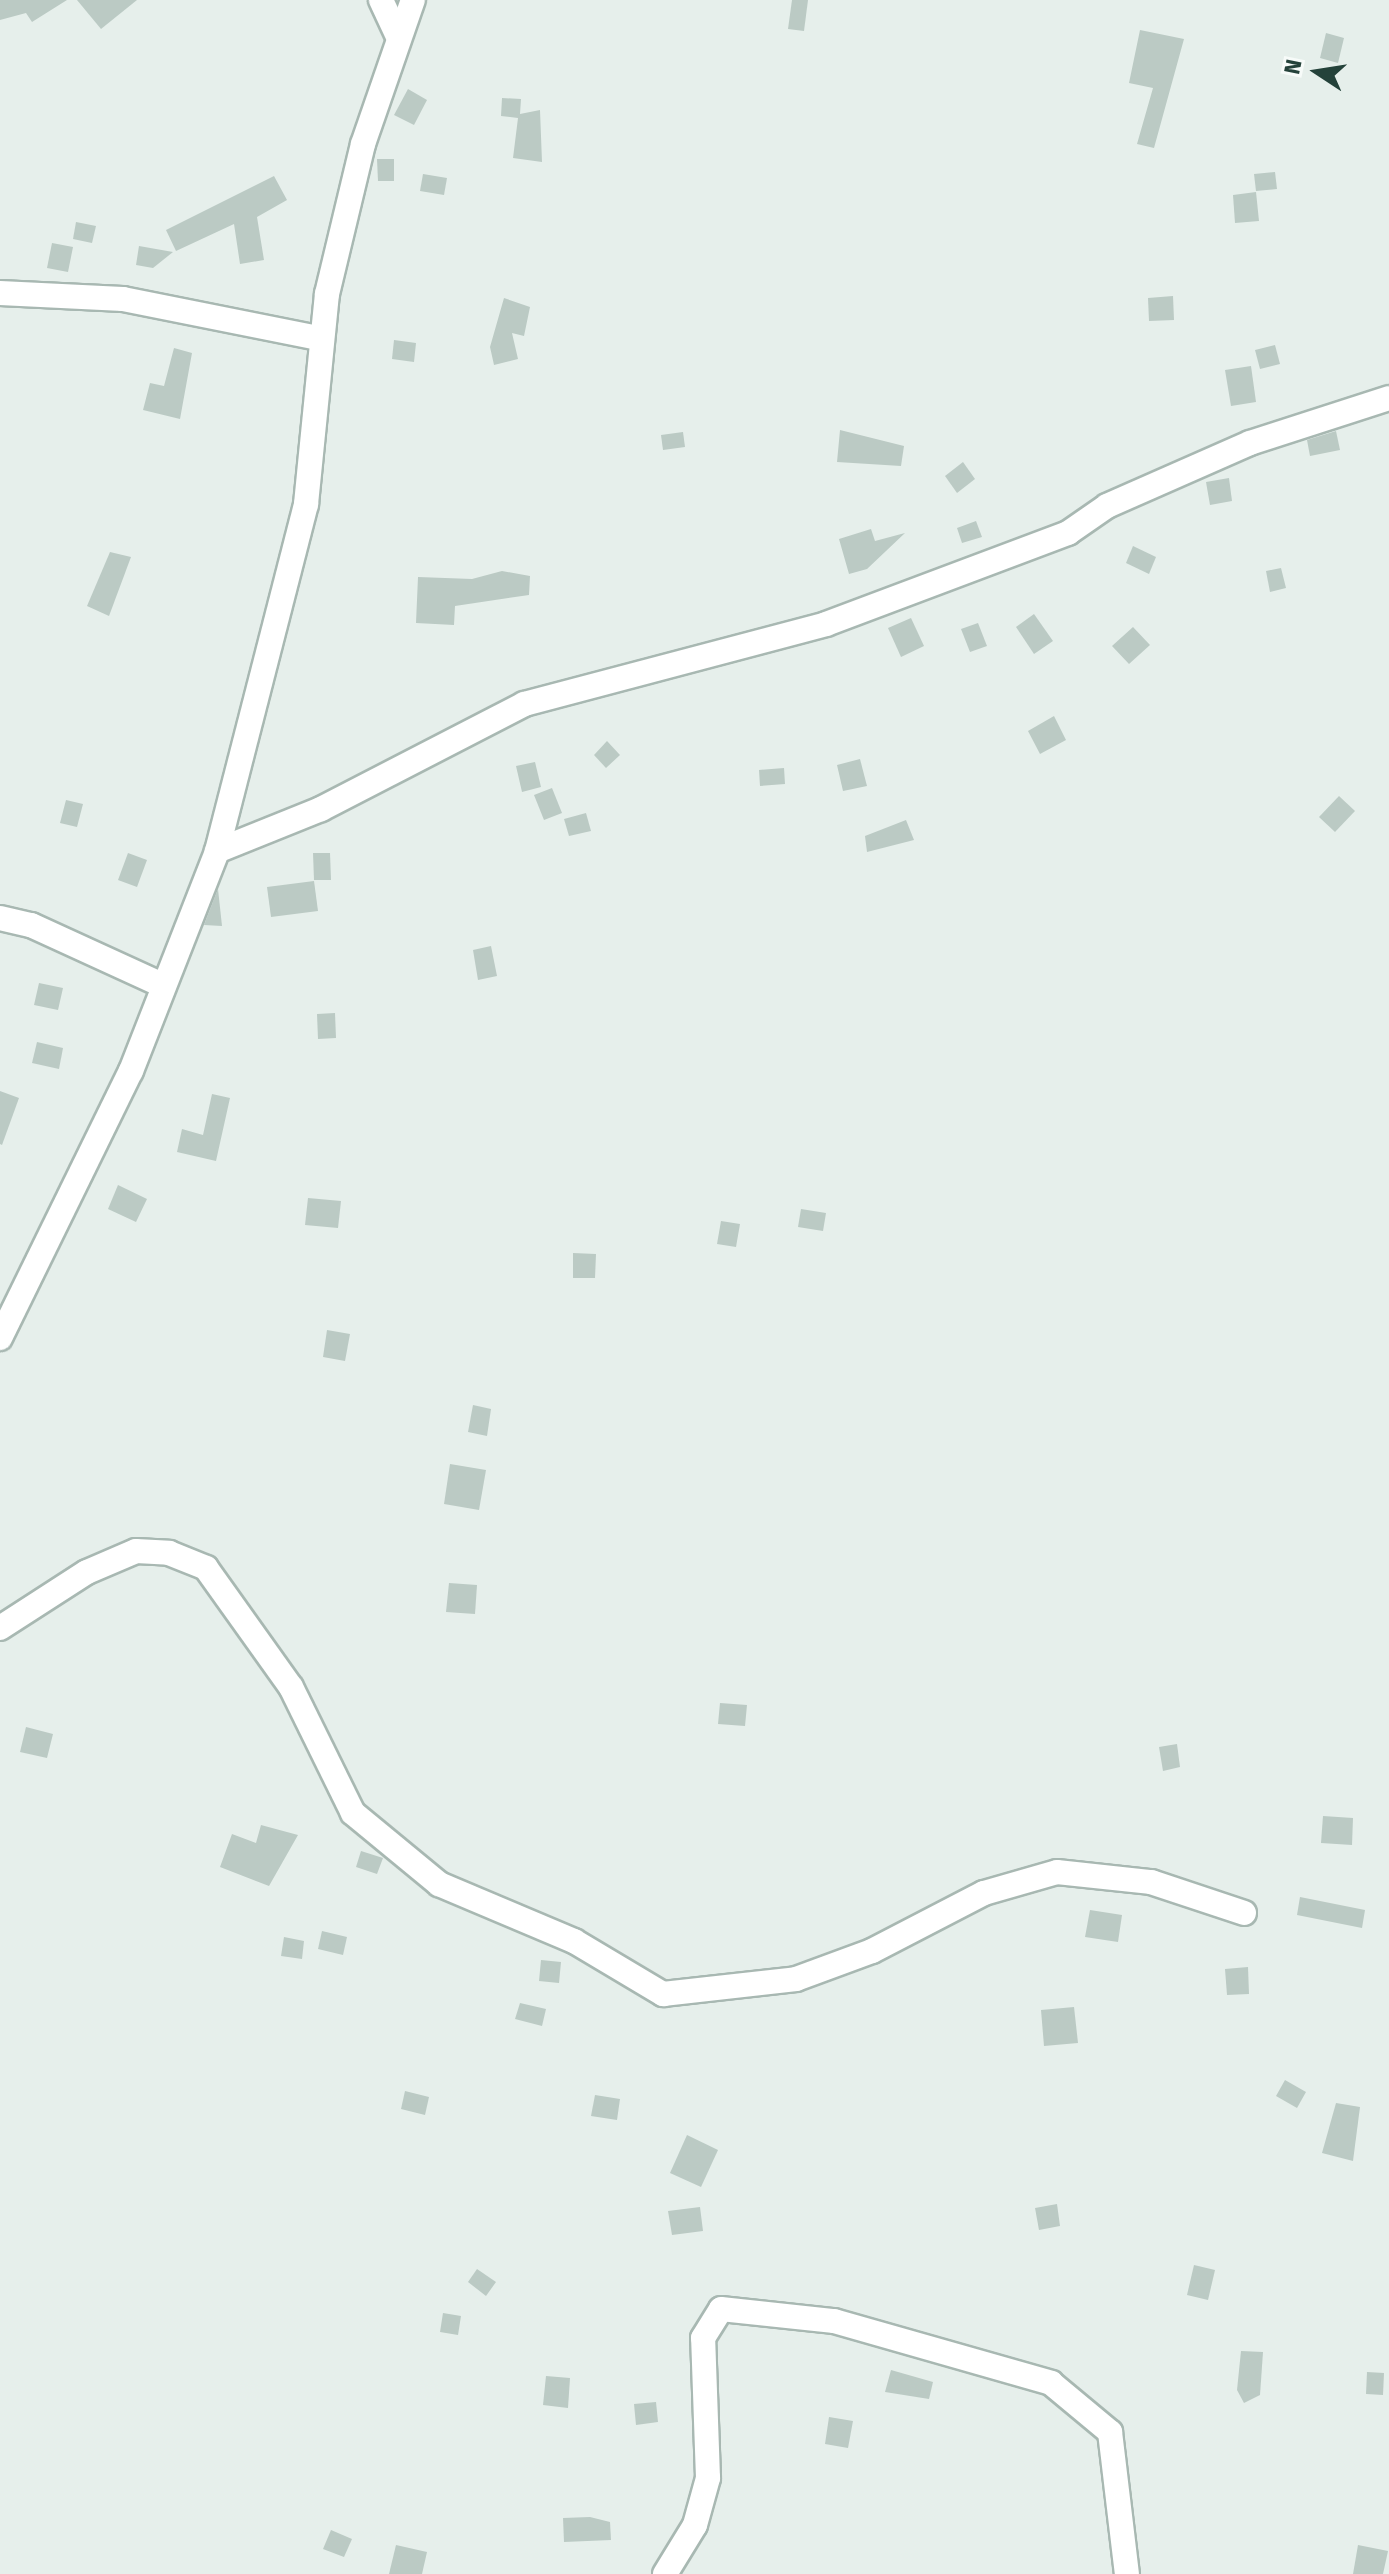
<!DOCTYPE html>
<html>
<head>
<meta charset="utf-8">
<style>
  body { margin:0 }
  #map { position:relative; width:1389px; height:2574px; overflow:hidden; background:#e6efeb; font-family:"Fira Sans",sans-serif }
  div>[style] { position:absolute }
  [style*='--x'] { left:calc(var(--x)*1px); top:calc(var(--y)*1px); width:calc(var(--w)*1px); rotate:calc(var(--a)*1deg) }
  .building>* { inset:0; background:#bbcac4 }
  .roads { filter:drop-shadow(2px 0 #a8b8b2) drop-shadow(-2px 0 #a8b8b2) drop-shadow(0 2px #a8b8b2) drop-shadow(0 -2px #a8b8b2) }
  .minor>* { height:24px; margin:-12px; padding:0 12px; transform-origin:12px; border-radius:12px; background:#fff }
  span { translate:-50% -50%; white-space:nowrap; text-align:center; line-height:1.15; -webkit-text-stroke:6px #f7fbf9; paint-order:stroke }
  .north { position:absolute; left:1277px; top:32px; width:80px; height:80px; -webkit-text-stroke:6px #f7fbf9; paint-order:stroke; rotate:282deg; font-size:22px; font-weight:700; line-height:32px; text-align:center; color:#24423a }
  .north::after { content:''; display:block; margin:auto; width:28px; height:36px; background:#24423a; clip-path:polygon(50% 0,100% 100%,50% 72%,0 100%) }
</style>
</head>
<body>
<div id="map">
  <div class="building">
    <i style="clip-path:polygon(0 0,67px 0,32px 22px,26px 13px,0 20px)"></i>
    <i style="clip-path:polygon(77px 0,137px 0,101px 29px)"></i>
    <i style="clip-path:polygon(792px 0,808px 0,804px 31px,788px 29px)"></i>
    <i style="clip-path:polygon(1140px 30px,1184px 39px,1154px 148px,1137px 144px,1153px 88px,1129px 83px)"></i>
    <i style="clip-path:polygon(1326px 33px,1344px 38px,1338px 63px,1320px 58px)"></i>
    <i style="clip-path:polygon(408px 89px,427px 100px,414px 125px,394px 115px)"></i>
    <i style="clip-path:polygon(502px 98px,521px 99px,520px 114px,540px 110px,542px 162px,513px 158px,518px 118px,501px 116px)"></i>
    <i style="clip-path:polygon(377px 159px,394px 159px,394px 181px,378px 181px)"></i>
    <i style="clip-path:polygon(1275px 172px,1277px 189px,1256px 191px,1254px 174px)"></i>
    <i style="clip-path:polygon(423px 174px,447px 178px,444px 195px,420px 191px)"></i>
    <i style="clip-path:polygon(274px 176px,287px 200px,257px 217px,264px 260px,240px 264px,234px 224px,176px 251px,166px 230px)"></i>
    <i style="clip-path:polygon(1256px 192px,1259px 221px,1235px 223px,1233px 195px)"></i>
    <i style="clip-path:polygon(76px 222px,96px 226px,92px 243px,73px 239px)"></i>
    <i style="clip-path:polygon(52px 243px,73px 247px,68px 272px,47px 268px)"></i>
    <i style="clip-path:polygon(139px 246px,173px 252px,153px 268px,136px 265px)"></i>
    <i style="clip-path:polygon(1173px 296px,1174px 320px,1149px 321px,1148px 298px)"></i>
    <i style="clip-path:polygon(504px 298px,530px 307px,524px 336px,512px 333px,518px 359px,494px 365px,490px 347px)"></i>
    <i style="clip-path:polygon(394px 340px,416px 343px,414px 362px,392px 359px)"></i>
    <i style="clip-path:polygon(1275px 345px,1280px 364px,1260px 369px,1255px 350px)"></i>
    <i style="clip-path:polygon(174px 348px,192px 353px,180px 419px,143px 410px,150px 383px,164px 386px)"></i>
    <i style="clip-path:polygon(1251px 366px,1256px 402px,1231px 406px,1225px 370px)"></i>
    <i style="clip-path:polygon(840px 430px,904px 446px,901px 466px,837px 462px)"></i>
    <i style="clip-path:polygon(1336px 431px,1340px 450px,1310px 456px,1307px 440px)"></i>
    <i style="clip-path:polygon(683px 432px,685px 447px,663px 450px,661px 435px)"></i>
    <i style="clip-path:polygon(963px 462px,975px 479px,957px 493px,945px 476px)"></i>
    <i style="clip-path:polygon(1229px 478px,1232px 501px,1210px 505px,1206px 482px)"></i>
    <i style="clip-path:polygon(976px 521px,982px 537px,962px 543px,957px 528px)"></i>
    <i style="clip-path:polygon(871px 529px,875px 541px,905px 533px,867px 569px,849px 574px,839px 539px)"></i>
    <i style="clip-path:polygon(1133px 546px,1156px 557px,1149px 574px,1126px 563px)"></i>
    <i style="clip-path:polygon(110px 552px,131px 557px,109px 616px,87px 606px)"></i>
    <i style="clip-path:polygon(1281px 568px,1286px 588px,1270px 592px,1266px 571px)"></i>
    <i style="clip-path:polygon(502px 571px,530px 576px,529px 595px,455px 606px,454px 625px,416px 623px,418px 577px,472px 579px)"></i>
    <i style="clip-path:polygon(1034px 614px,1053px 641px,1034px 654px,1016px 627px)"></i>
    <i style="clip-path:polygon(911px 618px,924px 646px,901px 657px,888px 628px)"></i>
    <i style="clip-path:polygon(978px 623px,987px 646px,970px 652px,961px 629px)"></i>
    <i style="clip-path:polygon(1133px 627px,1150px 645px,1129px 664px,1112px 646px)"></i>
    <i style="clip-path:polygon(1054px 716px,1066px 740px,1040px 754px,1028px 731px)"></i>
    <i style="clip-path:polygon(607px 741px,620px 755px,606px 768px,594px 755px)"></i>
    <i style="clip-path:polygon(860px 759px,867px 786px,843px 791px,837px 765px)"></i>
    <i style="clip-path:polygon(535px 762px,541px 787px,522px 792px,516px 766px)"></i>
    <i style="clip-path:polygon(784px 768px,785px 784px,760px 786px,759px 770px)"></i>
    <i style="clip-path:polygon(552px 788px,562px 813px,544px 820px,534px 795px)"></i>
    <i style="clip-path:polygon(1339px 796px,1355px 811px,1335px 832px,1319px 817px)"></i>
    <i style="clip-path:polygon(66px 800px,83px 804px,77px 827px,60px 823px)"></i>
    <i style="clip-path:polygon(586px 813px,591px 831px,569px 836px,564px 819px)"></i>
    <i style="clip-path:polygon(906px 820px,914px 840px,867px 852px,865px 836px)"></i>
    <i style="clip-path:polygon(128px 853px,147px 860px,137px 887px,118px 880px)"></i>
    <i style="clip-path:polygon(313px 853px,330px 853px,331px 880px,314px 880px)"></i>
    <i style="clip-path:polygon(314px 881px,318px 911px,271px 917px,267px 887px)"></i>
    <i style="clip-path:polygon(218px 889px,222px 926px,204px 925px)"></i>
    <i style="clip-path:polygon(491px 946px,497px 976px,478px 980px,473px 950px)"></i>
    <i style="clip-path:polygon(39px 983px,63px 988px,58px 1010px,34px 1005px)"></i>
    <i style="clip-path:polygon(335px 1013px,336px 1038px,318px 1039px,317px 1014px)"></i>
    <i style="clip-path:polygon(37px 1042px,63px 1048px,59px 1069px,32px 1063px)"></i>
    <i style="clip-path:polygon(0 1091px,19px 1098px,2px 1145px,0 1144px)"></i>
    <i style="clip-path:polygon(212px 1094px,230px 1098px,216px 1161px,177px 1152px,182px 1129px,203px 1135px)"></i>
    <i style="clip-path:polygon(118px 1185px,147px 1199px,136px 1222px,108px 1209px)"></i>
    <i style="clip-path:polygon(308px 1198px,341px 1201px,338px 1228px,305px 1225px)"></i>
    <i style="clip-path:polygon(801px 1209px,826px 1213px,823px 1231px,798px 1227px)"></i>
    <i style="clip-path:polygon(721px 1221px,740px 1224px,736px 1247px,717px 1244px)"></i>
    <i style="clip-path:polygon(573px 1253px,596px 1254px,595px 1278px,573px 1278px)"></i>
    <i style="clip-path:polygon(327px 1330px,350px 1334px,345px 1361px,323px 1357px)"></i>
    <i style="clip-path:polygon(473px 1405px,491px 1409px,487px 1436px,468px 1432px)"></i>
    <i style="clip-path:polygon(450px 1464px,486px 1470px,479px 1510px,444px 1504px)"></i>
    <i style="clip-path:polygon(449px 1583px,477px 1585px,475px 1614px,446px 1612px)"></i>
    <i style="clip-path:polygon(720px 1703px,747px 1705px,745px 1726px,718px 1724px)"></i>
    <i style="clip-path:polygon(26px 1727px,53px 1734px,47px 1758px,20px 1752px)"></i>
    <i style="clip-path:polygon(1177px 1744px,1180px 1767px,1163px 1771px,1159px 1747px)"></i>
    <i style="clip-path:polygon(1323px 1816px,1353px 1818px,1352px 1845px,1321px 1843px)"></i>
    <i style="clip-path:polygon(261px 1825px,298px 1835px,269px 1886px,220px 1867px,232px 1834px,256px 1843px)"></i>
    <i style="clip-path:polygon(361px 1851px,383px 1858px,377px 1874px,356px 1867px)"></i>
    <i style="clip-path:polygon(1300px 1897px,1365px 1910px,1362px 1928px,1297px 1915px)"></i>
    <i style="clip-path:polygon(1090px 1910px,1122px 1915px,1118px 1942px,1085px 1937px)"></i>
    <i style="clip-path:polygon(322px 1931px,347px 1937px,343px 1955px,318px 1949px)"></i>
    <i style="clip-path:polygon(284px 1937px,304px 1941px,302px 1959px,281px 1956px)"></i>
    <i style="clip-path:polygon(541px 1960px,561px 1962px,559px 1983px,539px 1981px)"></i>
    <i style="clip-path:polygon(1248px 1967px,1249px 1994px,1227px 1995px,1225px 1969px)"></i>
    <i style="clip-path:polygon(520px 2003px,546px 2009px,542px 2026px,515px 2019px)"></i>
    <i style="clip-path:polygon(1074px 2007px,1078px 2043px,1044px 2046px,1041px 2010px)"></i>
    <i style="clip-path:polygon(1285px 2080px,1306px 2092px,1297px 2108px,1276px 2096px)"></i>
    <i style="clip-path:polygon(405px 2091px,429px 2097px,425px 2115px,401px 2109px)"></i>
    <i style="clip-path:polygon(595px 2095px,620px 2099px,617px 2120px,591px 2116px)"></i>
    <i style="clip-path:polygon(1336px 2103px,1360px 2107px,1353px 2161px,1322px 2153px)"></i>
    <i style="clip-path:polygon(687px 2135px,718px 2150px,701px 2187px,670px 2173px)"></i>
    <i style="clip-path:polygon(1057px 2204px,1060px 2226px,1039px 2230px,1035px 2208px)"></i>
    <i style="clip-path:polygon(700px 2207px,703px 2231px,672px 2235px,668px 2211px)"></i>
    <i style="clip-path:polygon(1194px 2265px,1215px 2270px,1208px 2300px,1187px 2295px)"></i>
    <i style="clip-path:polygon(477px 2269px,496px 2282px,486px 2296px,468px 2282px)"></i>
    <i style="clip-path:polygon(443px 2313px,461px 2316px,458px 2335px,440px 2332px)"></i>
    <i style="clip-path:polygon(1241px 2351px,1263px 2352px,1260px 2395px,1244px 2403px,1237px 2390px)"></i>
    <i style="clip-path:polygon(891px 2370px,933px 2382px,929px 2399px,885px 2392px)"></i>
    <i style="clip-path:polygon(1367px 2372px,1384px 2373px,1383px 2395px,1366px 2394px)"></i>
    <i style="clip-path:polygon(546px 2376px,570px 2378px,568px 2408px,543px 2405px)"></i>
    <i style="clip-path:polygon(656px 2402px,658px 2422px,636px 2425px,634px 2404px)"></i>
    <i style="clip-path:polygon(829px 2417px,853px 2421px,848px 2448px,825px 2444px)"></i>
    <i style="clip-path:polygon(590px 2517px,610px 2522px,611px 2540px,564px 2542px,563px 2518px)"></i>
    <i style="clip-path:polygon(331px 2530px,352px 2539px,344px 2557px,323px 2549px)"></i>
    <i style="clip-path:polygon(396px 2545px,427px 2552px,422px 2574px,389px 2574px)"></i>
    <i style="clip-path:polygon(1358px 2545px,1388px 2551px,1383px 2574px,1353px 2574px)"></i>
  </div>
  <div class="roads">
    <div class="minor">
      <i style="--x:381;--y:0;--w:38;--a:65"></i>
      <i style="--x:0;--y:293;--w:123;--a:2.8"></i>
      <i style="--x:123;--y:299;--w:199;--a:11.3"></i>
      <i style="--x:217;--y:851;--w:112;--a:-22"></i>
      <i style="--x:321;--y:809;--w:229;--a:-27.3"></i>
      <i style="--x:524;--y:704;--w:312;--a:-14.8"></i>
      <i style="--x:826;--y:624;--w:259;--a:-20.6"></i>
      <i style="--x:1068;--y:533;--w:47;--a:-34.7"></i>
      <i style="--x:1107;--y:506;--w:156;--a:-23.8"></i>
      <i style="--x:1250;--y:443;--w:146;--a:-17.9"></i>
      <i style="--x:0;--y:918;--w:32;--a:13"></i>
      <i style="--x:31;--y:925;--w:146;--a:24.6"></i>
      <i style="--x:0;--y:1338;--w:297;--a:-63.9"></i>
      <i style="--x:131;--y:1071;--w:236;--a:-68.6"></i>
      <i style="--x:217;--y:851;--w:358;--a:-75.6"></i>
      <i style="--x:306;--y:504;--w:211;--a:-84.3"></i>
      <i style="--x:327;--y:294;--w:154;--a:-76.5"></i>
      <i style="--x:363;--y:144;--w:152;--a:-70.9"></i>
      <i style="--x:0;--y:1628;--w:103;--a:-32.8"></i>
      <i style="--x:87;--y:1572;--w:53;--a:-23.2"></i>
      <i style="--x:136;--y:1551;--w:33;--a:3"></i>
      <i style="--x:169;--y:1553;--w:40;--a:22"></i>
      <i style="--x:206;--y:1568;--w:146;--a:54.5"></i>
      <i style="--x:291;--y:1687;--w:140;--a:63.8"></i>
      <i style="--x:353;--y:1813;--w:112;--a:39.5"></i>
      <i style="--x:439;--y:1884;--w:147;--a:22.9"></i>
      <i style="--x:574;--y:1941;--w:104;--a:30.8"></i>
      <i style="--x:663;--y:1994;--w:134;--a:-6.4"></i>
      <i style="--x:796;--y:1979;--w:81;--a:-20.2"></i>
      <i style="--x:872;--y:1951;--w:126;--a:-27.4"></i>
      <i style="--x:984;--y:1893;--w:76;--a:-16"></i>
      <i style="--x:1057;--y:1872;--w:95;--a:6.1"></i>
      <i style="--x:1151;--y:1882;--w:98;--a:18.4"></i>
      <i style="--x:665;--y:2574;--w:57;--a:-58.5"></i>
      <i style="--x:695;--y:2525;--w:49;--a:-74.5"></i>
      <i style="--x:708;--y:2478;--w:140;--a:-92"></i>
      <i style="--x:703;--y:2338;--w:34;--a:-58"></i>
      <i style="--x:721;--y:2309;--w:114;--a:6.1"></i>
      <i style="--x:834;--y:2321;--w:226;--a:15.9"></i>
      <i style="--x:1051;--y:2383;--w:77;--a:39.7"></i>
      <i style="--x:1110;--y:2432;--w:143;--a:83.2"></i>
    </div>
  </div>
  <div class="north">N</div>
</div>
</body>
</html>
